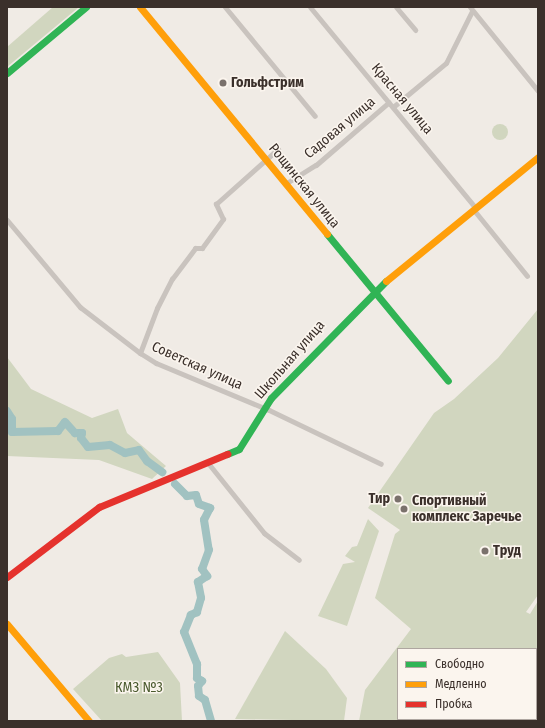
<!DOCTYPE html>
<html>
<head>
<meta charset="utf-8">
<style>
  body { margin:0 }
  #map { position:relative; width:545px; height:728px; overflow:hidden; background:#f0ebe5; font-family:"Fira Sans Condensed",sans-serif }
  div>[style] { position:absolute }
  [style*='--x'] { left:calc(var(--x)*1px); top:calc(var(--y)*1px); width:calc(var(--w)*1px); rotate:calc(var(--a)*1deg) }
  .green>* { inset:0; background:#d1d6bf }
  .round { border-radius:50% }
  .river>* { height:8px; margin:-4px; padding:0 4px; transform-origin:4px; border-radius:4px; background:#a1c2c1 }
  .street>* { height:5px; margin:-2.5px; padding:0 2.5px; transform-origin:2.5px; border-radius:2.5px; background:#c9c3be }
  .fast>* { height:7px; margin:-3.5px; padding:0 3.5px; transform-origin:3.5px; border-radius:3.5px; background:#30b455 }
  .slow>* { height:7px; margin:-3.5px; padding:0 3.5px; transform-origin:3.5px; border-radius:3.5px; background:#ff9f0a }
  .jam>* { height:7px; margin:-3.5px; padding:0 3.5px; transform-origin:3.5px; border-radius:3.5px; background:#e5322d }
  .dots>* { width:11px; height:11px; translate:-50% -50%; box-sizing:border-box; border:2px solid #fbf5ee; border-radius:50% }
  span { translate:-50% -50%; white-space:nowrap; text-align:center; line-height:1.15; -webkit-text-stroke:3px #fbf5ee; paint-order:stroke }
  .poi-label { font-size:14px; color:#3b302b; font-weight:700 }
  .left { translate:0 -50%; text-align:left }
  .right { translate:-100% -50%; text-align:right }
  .street-label { font-size:14px; color:#3b302b }
  .park-label { font-size:14px; color:#4a5a2e }
  .frame { position:absolute; inset:0; border:8px solid #3b302b; pointer-events:none }
  .legend { position:absolute; left:397px; top:648px; width:140px; height:72px; box-sizing:border-box; background:#fbf5ee; border:1px solid #aea6a0; margin:0; padding:5px 7px; list-style:none; font-size:12px; color:#3b302b }
  .legend li { display:flex; align-items:center; gap:8px; height:20px }
  .legend b { width:20px; border:1px solid #aea6a0 }
</style>
</head>
<body>
<div id="map">
  <div class="green">
    <i style="clip-path:polygon(53px 7px,79px 7px,7px 67px,7px 47px)"></i>
    <i class="round" style="left:492px;top:124px;width:16px;height:16px"></i>
    <i style="clip-path:polygon(evenodd,538px 309px,538px 595px,526px 612px,530px 614px,538px 601px,538px 721px,359px 721px,365px 690px,411px 629px,375px 598px,395px 534px,400px 530px,368px 508px,434px 413px,454px 399px,498px 358px,538px 309px,398px 649px,536px 649px,536px 719px,398px 719px,398px 649px)"></i>
    <i style="clip-path:polygon(7px 357px,31px 389px,92px 418px,118px 409px,127px 433px,166px 466px,152px 479px,99px 460px,7px 456px)"></i>
    <i style="clip-path:polygon(368px 519px,379px 531px,347px 626px,318px 616px,343px 564px,355px 562px,345px 556px,352px 547px,357px 546px)"></i>
    <i style="clip-path:polygon(285px 631px,326px 669px,347px 698px,344px 721px,235px 719px)"></i>
    <i style="clip-path:polygon(158px 652px,180px 683px,182px 721px,102px 721px,73px 689px,109px 658px,122px 654px,126px 657px)"></i>
  </div>
  <div class="river">
    <i style="--x:7;--y:411;--w:9;--a:58"></i>
    <i style="--x:12;--y:419;--w:13;--a:90"></i>
    <i style="--x:12;--y:432;--w:46;--a:-1.2"></i>
    <i style="--x:58;--y:431;--w:11;--a:-52"></i>
    <i style="--x:65;--y:422;--w:15;--a:48"></i>
    <i style="--x:75;--y:433;--w:7;--a:0"></i>
    <i style="--x:82;--y:433;--w:5;--a:101"></i>
    <i style="--x:81;--y:438;--w:11;--a:52"></i>
    <i style="--x:88;--y:447;--w:22;--a:-5"></i>
    <i style="--x:110;--y:445;--w:17;--a:28"></i>
    <i style="--x:125;--y:453;--w:14;--a:-12"></i>
    <i style="--x:139;--y:450;--w:14;--a:54"></i>
    <i style="--x:147;--y:461;--w:19;--a:36"></i>
    <i style="--x:175;--y:484;--w:17;--a:45"></i>
    <i style="--x:187;--y:496;--w:9;--a:-6"></i>
    <i style="--x:196;--y:495;--w:9;--a:72"></i>
    <i style="--x:199;--y:504;--w:12;--a:20"></i>
    <i style="--x:210;--y:508;--w:13;--a:117"></i>
    <i style="--x:204;--y:520;--w:30;--a:81"></i>
    <i style="--x:209;--y:550;--w:20;--a:110"></i>
    <i style="--x:202;--y:569;--w:9;--a:54"></i>
    <i style="--x:207;--y:576;--w:11;--a:146"></i>
    <i style="--x:198;--y:582;--w:16;--a:79"></i>
    <i style="--x:201;--y:598;--w:15;--a:106"></i>
    <i style="--x:197;--y:612;--w:7;--a:153"></i>
    <i style="--x:191;--y:615;--w:18;--a:112"></i>
    <i style="--x:184;--y:632;--w:35;--a:68"></i>
    <i style="--x:197;--y:664;--w:14;--a:90"></i>
    <i style="--x:197;--y:678;--w:6;--a:31"></i>
    <i style="--x:202;--y:681;--w:6;--a:129"></i>
    <i style="--x:198;--y:686;--w:10;--a:84"></i>
    <i style="--x:199;--y:696;--w:7;--a:34"></i>
    <i style="--x:205;--y:700;--w:22;--a:74"></i>
  </div>
  <div class="street">
    <i style="--x:225;--y:7;--w:141;--a:50.5"></i>
    <i style="--x:310;--y:7;--w:259;--a:50.5"></i>
    <i style="--x:396;--y:7;--w:30;--a:50"></i>
    <i style="--x:470;--y:7;--w:108;--a:51"></i>
    <i style="--x:393;--y:107;--w:69;--a:-39.7"></i>
    <i style="--x:446;--y:63;--w:58;--a:-63.4"></i>
    <i style="--x:285;--y:184;--w:36;--a:-32"></i>
    <i style="--x:316;--y:165;--w:96;--a:-40.8"></i>
    <i style="--x:473;--y:209;--w:86;--a:51.1"></i>
    <i style="--x:7;--y:220;--w:114;--a:50"></i>
    <i style="--x:80;--y:307;--w:76;--a:37.5"></i>
    <i style="--x:140;--y:353;--w:19;--a:32"></i>
    <i style="--x:156;--y:363;--w:122;--a:22.6"></i>
    <i style="--x:269;--y:410;--w:124;--a:25.7"></i>
    <i style="--x:140;--y:353;--w:48;--a:-69.3"></i>
    <i style="--x:157;--y:308;--w:33;--a:-63"></i>
    <i style="--x:172;--y:279;--w:39;--a:-53"></i>
    <i style="--x:195;--y:248;--w:7;--a:0"></i>
    <i style="--x:202;--y:248;--w:36;--a:-54"></i>
    <i style="--x:223;--y:219;--w:17;--a:-115"></i>
    <i style="--x:216;--y:204;--w:83;--a:-41.6"></i>
    <i style="--x:208;--y:463;--w:90;--a:51.3"></i>
    <i style="--x:264;--y:533;--w:44;--a:37.6"></i>
  </div>
  <div class="fast">
    <i style="--x:7;--y:73;--w:103;--a:-39.9"></i>
    <i style="--x:327;--y:234;--w:190;--a:50.5"></i>
    <i style="--x:227;--y:454;--w:13;--a:-23"></i>
    <i style="--x:239;--y:449;--w:60;--a:-57.9"></i>
    <i style="--x:271;--y:398;--w:164;--a:-45.5"></i>
  </div>
  <div class="slow">
    <i style="--x:140;--y:7;--w:294;--a:50.5"></i>
    <i style="--x:386;--y:281;--w:196;--a:-39.2"></i>
    <i style="--x:7;--y:624;--w:127;--a:49.8"></i>
  </div>
  <div class="jam">
    <i style="--x:7;--y:577;--w:116;--a:-37.3"></i>
    <i style="--x:99;--y:507;--w:139;--a:-22.5"></i>
  </div>
  <div class="dots">
    <i style="left:223px;top:83px;background:#7a716c"></i>
    <i style="left:398px;top:499px;background:#7a716c"></i>
    <i style="left:404px;top:509px;background:#7a716c"></i>
    <i style="left:485px;top:551px;background:#7a716c"></i>
  </div>
  <div class="poi-label">
    <span class="left" style="left:231px;top:83px">Гольфстрим</span>
    <span class="right" style="left:390px;top:499px">Тир</span>
    <span class="left" style="left:412px;top:509px">Спортивный<br>комплекс Заречье</span>
    <span class="left" style="left:493px;top:551px">Труд</span>
  </div>
  <div class="street-label">
    <span style="left:402px;top:99px;rotate:50deg">Красная улица</span>
    <span style="left:340px;top:128px;rotate:-40deg">Садовая улица</span>
    <span style="left:304px;top:186px;rotate:51deg">Рощинская улица</span>
    <span style="left:290px;top:360px;rotate:-49deg">Школьная улица</span>
    <span style="left:197px;top:366px;rotate:24deg">Советская улица</span>
  </div>
  <div class="park-label">
    <span style="left:139px;top:688px">КМЗ №3</span>
  </div>
  <div class="frame"></div>
  <ul class="legend">
  <li><b style="height:5px;background:#30b455"></b>Свободно</li>
  <li><b style="height:5px;background:#ff9f0a"></b>Медленно</li>
  <li><b style="height:5px;background:#e5322d"></b>Пробка</li>
  </ul>
</div>
</body>
</html>
